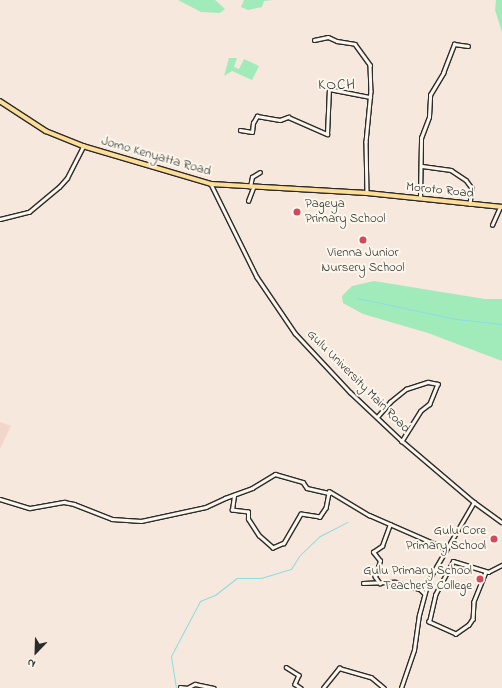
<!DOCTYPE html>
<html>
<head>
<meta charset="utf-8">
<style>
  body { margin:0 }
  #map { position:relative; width:502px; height:688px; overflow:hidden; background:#f7e8dd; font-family:"Indie Flower",sans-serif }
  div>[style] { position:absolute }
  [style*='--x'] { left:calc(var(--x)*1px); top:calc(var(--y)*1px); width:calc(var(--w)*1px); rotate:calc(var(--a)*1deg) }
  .built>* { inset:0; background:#f2d6cc }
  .green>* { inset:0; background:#a1ebba }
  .stream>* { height:1px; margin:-0.5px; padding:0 0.5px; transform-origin:0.5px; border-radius:0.5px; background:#8bdce3 }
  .roads { filter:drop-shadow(1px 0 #2b2b2b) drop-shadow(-1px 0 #2b2b2b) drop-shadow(0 1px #2b2b2b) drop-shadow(0 -1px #2b2b2b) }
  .minor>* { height:2.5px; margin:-1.25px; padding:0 1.25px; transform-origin:1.25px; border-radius:1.25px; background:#fbf7ec }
  .major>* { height:3.5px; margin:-1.75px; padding:0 1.75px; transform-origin:1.75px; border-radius:1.75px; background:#fedd96 }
  .dots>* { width:11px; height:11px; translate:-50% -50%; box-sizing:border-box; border:2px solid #fbf7ec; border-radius:50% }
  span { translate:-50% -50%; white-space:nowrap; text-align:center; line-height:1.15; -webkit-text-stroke:4px #fbf7ec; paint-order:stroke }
  .street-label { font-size:13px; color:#2b2b2b }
  .poi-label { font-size:13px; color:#2b2b2b }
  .left { translate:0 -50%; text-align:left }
  .right { translate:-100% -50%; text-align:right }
  .quarter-label { font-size:15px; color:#2b2b2b; letter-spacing:1px }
  .north { position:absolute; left:16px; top:632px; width:40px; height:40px; -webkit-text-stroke:3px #fbf7ec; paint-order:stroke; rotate:203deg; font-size:11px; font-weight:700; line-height:16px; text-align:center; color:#2b2b2b }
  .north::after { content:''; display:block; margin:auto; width:14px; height:18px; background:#2b2b2b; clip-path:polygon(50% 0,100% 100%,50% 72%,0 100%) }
</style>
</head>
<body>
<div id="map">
  <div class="built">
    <i style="clip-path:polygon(0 422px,11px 426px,0 449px)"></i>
  </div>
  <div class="green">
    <i style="clip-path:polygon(178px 0,215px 0,225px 9px,220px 13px,201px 12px)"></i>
    <i style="clip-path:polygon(244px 0,273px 0,264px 1px,262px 7px,248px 10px,241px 7px)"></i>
    <i style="clip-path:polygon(496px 0,502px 0,502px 32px,495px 10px)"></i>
    <i style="clip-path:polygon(229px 58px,237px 58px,234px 67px,239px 69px,244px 59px,259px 66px,252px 80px,232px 71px,224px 76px)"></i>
    <i style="clip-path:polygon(374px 281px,485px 299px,502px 299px,502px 361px,428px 333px,363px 314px,343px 303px,342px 296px,352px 286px)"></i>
  </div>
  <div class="stream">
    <i style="--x:357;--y:298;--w:101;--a:12"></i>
    <i style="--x:456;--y:319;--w:46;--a:6.2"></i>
    <i style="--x:176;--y:688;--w:32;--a:-99"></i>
    <i style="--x:171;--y:656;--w:62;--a:-62.2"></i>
    <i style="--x:200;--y:601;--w:16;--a:-22"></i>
    <i style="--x:215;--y:595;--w:28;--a:-38"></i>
    <i style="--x:237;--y:578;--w:24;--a:0"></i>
    <i style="--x:261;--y:578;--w:31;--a:-17"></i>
    <i style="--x:291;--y:569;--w:15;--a:-58"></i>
    <i style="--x:299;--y:556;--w:29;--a:-44"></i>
    <i style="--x:320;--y:536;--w:31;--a:-27"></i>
  </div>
  <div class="roads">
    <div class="minor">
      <i style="--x:314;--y:40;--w:14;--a:-12"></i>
      <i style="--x:328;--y:37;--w:10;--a:24"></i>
      <i style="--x:337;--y:41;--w:18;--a:9"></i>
      <i style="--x:355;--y:44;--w:26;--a:54"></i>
      <i style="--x:370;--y:65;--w:26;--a:88"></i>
      <i style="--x:371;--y:91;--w:51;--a:95.6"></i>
      <i style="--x:366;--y:142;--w:51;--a:88.9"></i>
      <i style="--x:240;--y:130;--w:12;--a:9"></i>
      <i style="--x:252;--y:132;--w:9;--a:-84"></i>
      <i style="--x:253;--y:123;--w:8;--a:-60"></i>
      <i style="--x:257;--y:116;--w:23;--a:10"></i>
      <i style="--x:280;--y:120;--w:9;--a:-21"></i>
      <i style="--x:288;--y:117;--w:43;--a:23.6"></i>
      <i style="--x:327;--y:134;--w:45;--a:-87.5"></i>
      <i style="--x:329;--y:89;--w:42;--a:11"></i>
      <i style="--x:422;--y:166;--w:29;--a:8"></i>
      <i style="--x:451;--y:170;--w:18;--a:34"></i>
      <i style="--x:466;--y:180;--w:10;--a:53"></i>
      <i style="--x:472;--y:188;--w:16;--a:97"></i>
      <i style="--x:211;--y:184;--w:104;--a:63.7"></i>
      <i style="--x:257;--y:277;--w:68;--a:55.8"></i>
      <i style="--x:295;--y:333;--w:81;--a:47"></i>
      <i style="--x:350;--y:392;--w:71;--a:43.3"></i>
      <i style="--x:402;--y:441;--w:94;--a:40.3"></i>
      <i style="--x:474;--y:502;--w:34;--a:36"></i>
      <i style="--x:250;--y:187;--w:10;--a:-79"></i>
      <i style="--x:252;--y:177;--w:9;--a:-32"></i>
      <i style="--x:420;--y:198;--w:60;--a:-89"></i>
      <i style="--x:421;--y:138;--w:22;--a:-69"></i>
      <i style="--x:429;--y:117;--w:22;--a:-87"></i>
      <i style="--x:430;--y:95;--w:26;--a:-59"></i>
      <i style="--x:443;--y:73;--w:31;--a:-69"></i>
      <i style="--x:454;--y:44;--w:14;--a:8"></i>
      <i style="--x:248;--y:201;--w:14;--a:-69"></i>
      <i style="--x:0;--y:219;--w:30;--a:-14"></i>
      <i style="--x:29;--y:212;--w:39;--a:-40"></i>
      <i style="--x:59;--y:187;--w:12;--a:-48"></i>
      <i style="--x:67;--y:178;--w:36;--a:-63"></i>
      <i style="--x:492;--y:225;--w:20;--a:-66"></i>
      <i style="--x:377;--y:417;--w:20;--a:-49"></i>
      <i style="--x:390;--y:402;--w:21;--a:-39"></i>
      <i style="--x:406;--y:389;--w:23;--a:-18"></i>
      <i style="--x:428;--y:382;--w:10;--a:11"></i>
      <i style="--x:438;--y:384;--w:22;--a:112"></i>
      <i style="--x:430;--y:404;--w:11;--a:142"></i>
      <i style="--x:421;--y:411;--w:36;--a:122"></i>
      <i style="--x:329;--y:491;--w:47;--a:31"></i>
      <i style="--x:369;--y:515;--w:83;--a:23.5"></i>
      <i style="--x:0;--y:499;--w:31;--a:17"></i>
      <i style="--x:30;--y:508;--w:35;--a:-10"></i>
      <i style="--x:64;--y:502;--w:10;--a:11"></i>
      <i style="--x:74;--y:504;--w:41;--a:21.5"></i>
      <i style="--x:112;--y:519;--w:29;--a:4"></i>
      <i style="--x:141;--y:521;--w:66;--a:-12.2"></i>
      <i style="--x:206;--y:507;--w:21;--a:-25"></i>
      <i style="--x:225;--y:498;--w:29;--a:-20"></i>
      <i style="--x:252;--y:488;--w:27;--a:-31"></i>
      <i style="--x:275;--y:474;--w:29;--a:16"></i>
      <i style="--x:303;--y:482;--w:7;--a:56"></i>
      <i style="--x:307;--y:488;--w:23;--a:13"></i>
      <i style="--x:329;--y:493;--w:15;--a:101"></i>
      <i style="--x:326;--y:508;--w:11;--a:124"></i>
      <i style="--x:320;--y:517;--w:19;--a:-171"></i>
      <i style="--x:301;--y:514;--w:34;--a:120"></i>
      <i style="--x:284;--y:543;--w:12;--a:156"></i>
      <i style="--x:273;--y:548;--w:18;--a:-139"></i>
      <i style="--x:259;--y:536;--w:20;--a:-123"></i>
      <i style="--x:248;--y:519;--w:7;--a:-90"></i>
      <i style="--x:248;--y:512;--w:16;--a:-173"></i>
      <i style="--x:232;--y:510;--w:15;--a:-82"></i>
      <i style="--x:486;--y:572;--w:32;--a:112"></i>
      <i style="--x:474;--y:602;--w:17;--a:93"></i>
      <i style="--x:473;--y:619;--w:7;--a:124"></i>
      <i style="--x:469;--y:625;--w:16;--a:145"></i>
      <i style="--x:456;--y:634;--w:30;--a:-156"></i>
      <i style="--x:429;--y:622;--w:28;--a:-77"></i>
      <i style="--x:435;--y:595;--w:38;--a:-62"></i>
      <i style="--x:453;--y:561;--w:37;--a:17"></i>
      <i style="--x:488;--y:572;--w:16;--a:-27"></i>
      <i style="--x:363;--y:583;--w:32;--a:-2"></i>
      <i style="--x:395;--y:582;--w:26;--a:16"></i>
      <i style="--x:420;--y:589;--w:6;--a:45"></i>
      <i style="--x:380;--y:584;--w:9;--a:-126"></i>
      <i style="--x:375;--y:577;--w:17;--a:-73"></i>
      <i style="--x:380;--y:561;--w:11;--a:-128"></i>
      <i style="--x:373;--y:552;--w:11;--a:-34"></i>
      <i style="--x:382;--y:546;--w:23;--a:-70"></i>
      <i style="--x:286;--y:667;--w:15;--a:32"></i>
      <i style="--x:299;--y:675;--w:10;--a:114"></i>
      <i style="--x:295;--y:684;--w:7;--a:34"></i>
      <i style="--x:180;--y:687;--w:7;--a:8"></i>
      <i style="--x:187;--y:688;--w:9;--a:-27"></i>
      <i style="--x:195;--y:684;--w:19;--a:12"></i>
      <i style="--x:323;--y:688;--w:26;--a:-51"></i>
      <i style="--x:339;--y:668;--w:33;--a:16"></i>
      <i style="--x:371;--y:677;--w:17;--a:40"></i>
      <i style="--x:401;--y:688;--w:40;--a:-71.1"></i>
      <i style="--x:414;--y:650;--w:35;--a:-82"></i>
      <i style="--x:419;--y:615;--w:35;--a:-75"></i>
      <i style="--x:428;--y:581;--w:91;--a:-59.8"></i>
    </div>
    <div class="major">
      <i style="--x:0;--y:101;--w:55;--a:33.1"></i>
      <i style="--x:46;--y:131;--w:40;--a:22"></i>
      <i style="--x:83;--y:146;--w:134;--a:16.5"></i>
      <i style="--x:211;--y:184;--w:156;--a:3.3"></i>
      <i style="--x:367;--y:193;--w:136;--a:5.9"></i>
    </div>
  </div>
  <div class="dots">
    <i style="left:297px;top:212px;background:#d1495b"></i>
    <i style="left:363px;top:240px;background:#d1495b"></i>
    <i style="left:494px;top:539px;background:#d1495b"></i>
    <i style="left:480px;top:579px;background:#d1495b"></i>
  </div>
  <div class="street-label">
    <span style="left:156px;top:157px;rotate:16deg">Jomo Kenyatta Road</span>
    <span style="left:440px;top:191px;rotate:6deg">Moroto Road</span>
    <span style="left:358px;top:382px;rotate:45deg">Gulu University Main Road</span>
  </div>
  <div class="poi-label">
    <span class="left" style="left:305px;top:212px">Pageya<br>Primary School</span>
    <span style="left:363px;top:261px">Vienna Junior<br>Nursery School</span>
    <span class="right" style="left:486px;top:539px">Gulu Core<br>Primary School</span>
    <span class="right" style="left:472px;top:579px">Gulu Primary School<br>Teacher's College</span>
  </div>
  <div class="quarter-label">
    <span style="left:337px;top:86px">KOCH</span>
  </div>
  <div class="north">N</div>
</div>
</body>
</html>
